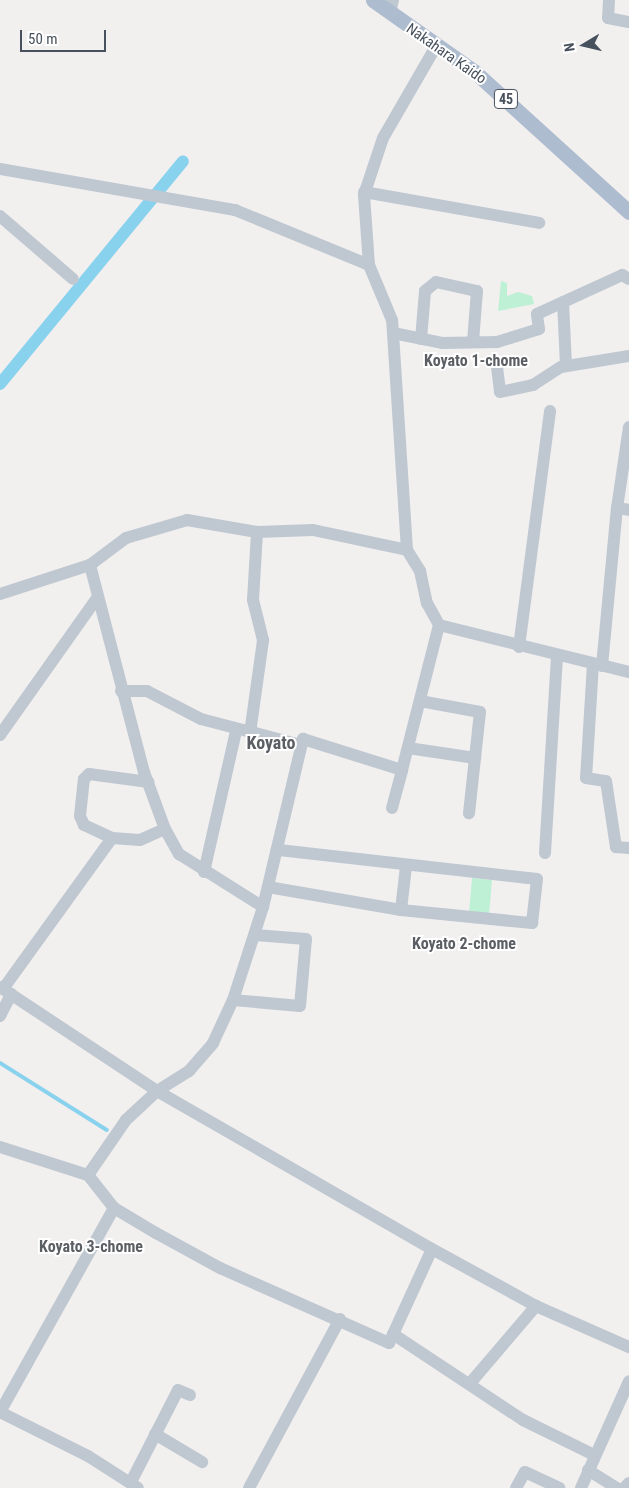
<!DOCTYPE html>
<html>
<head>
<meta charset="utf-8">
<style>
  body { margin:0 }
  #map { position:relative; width:629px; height:1488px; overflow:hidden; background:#f2efef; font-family:"Roboto Condensed",sans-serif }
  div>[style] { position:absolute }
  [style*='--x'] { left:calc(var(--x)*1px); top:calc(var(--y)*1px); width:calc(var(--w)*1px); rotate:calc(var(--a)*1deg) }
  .green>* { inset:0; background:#bdf0d4 }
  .stream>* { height:4px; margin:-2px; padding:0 2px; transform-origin:2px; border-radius:2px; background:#89d2ee }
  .canal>* { height:12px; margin:-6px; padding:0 6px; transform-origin:6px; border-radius:6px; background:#89d2ee }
  .minor>* { height:12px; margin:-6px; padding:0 6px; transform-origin:6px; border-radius:6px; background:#bfc8d1 }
  .major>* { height:15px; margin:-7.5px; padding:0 7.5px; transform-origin:7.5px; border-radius:7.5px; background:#aebccf }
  span { translate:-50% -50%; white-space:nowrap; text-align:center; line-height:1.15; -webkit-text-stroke:4px #fff; paint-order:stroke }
  .shield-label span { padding:1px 4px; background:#fff; border:1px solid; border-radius:4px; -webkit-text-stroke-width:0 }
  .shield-label { font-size:14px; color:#47515d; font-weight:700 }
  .street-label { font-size:15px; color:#47515d }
  .neighbourhood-label { font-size:16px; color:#5b5f64; font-weight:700 }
  .quarter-label { font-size:18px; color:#5b5f64; font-weight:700 }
  .north { position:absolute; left:559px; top:20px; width:50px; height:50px; -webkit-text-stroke:4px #fff; paint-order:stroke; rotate:261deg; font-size:14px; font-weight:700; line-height:20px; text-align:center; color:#47515d }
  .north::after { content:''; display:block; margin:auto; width:18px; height:22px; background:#47515d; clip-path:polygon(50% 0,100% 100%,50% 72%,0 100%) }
  .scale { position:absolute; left:20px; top:30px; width:86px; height:22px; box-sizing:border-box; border:2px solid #47515d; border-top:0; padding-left:6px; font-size:15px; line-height:18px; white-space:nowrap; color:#47515d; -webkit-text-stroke:4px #fff; paint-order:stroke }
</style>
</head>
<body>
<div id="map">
  <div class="green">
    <i style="clip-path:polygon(501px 281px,507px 283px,507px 296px,518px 292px,532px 296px,534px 304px,498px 311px)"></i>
    <i style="clip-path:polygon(472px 878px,492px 880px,489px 915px,469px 913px)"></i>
  </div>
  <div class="stream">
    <i style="--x:0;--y:1063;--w:126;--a:32.1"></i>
  </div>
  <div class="canal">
    <i style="--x:0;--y:384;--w:288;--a:-50.6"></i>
  </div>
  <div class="minor">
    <i style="--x:609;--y:0;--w:18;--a:93"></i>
    <i style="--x:608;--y:18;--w:21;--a:11"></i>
    <i style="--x:390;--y:13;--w:13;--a:-77"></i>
    <i style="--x:0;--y:169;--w:239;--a:9.9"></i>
    <i style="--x:235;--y:210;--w:145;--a:22.3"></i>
    <i style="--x:364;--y:192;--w:178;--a:10"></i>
    <i style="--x:0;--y:216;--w:96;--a:40.8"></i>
    <i style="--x:563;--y:302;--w:64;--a:87.3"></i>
    <i style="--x:393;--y:333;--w:50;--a:11.5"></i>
    <i style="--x:442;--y:343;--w:55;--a:-1"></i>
    <i style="--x:497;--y:342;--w:44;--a:-17.2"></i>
    <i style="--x:539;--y:329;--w:15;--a:-98"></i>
    <i style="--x:537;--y:314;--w:94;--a:-24.6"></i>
    <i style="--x:622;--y:275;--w:8;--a:30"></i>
    <i style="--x:421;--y:339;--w:48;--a:-85.2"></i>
    <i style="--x:425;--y:291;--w:14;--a:-39"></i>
    <i style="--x:436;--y:282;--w:42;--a:12.4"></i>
    <i style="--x:477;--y:291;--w:51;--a:94.5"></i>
    <i style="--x:497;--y:367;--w:25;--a:83"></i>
    <i style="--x:500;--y:392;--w:34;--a:-12"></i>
    <i style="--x:533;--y:385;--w:33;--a:-33"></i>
    <i style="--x:561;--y:367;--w:69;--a:-9.2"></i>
    <i style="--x:629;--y:427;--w:82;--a:98.4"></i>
    <i style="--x:617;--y:508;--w:12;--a:9"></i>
    <i style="--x:407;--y:550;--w:230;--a:-93.7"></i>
    <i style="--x:392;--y:320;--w:60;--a:-112.7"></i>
    <i style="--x:369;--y:265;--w:70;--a:-94.1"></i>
    <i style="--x:364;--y:195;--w:60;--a:-71.6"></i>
    <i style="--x:383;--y:138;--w:104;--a:-60"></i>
    <i style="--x:90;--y:565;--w:214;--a:75.4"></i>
    <i style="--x:144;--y:772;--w:61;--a:69.8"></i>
    <i style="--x:165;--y:829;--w:29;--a:61"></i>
    <i style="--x:179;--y:854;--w:99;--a:32.2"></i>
    <i style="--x:263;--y:907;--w:173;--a:-76.6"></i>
    <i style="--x:303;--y:739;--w:104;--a:17.4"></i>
    <i style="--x:402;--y:770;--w:150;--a:-75.7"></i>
    <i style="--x:0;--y:594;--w:95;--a:-17.9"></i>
    <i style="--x:90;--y:565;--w:45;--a:-36.9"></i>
    <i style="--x:126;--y:538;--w:64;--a:-16.4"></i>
    <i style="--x:187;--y:520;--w:71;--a:9.7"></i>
    <i style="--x:257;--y:532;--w:56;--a:-2"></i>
    <i style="--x:313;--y:530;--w:96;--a:12"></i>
    <i style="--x:407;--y:550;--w:25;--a:58"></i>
    <i style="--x:420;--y:571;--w:33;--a:78"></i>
    <i style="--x:427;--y:603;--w:25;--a:61"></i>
    <i style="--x:439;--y:625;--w:196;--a:13.9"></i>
    <i style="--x:519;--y:647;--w:238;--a:-82.5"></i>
    <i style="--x:593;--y:664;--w:114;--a:93.5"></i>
    <i style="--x:586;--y:778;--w:20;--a:9"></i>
    <i style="--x:606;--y:781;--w:67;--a:81.4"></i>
    <i style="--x:616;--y:847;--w:13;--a:4"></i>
    <i style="--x:602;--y:666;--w:159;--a:-84.6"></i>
    <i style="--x:121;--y:691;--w:26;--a:0"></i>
    <i style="--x:147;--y:691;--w:61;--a:27.4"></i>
    <i style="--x:201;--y:719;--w:103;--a:14.6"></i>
    <i style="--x:420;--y:701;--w:61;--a:10.4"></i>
    <i style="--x:480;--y:712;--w:102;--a:96.2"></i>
    <i style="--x:250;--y:733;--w:94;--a:-82"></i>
    <i style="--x:263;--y:640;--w:41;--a:-104"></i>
    <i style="--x:253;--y:600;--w:68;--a:-86.6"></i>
    <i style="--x:0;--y:735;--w:168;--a:-54.7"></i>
    <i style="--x:408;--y:748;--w:68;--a:8.5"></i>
    <i style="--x:392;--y:808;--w:39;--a:-75"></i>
    <i style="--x:112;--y:838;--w:31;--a:-155"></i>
    <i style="--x:84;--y:825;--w:10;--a:-114"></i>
    <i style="--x:80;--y:816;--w:37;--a:-84"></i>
    <i style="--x:84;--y:779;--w:7;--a:-45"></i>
    <i style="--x:89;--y:774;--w:60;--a:7.7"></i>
    <i style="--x:545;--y:853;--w:196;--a:-86.5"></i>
    <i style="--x:204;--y:872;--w:145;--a:-77.2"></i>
    <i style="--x:268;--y:887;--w:135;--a:9.8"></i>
    <i style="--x:401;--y:910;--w:132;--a:5.7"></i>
    <i style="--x:532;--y:923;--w:44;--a:-83.5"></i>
    <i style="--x:537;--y:879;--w:262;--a:-173.6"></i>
    <i style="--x:401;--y:910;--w:44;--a:-83.5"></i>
    <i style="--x:0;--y:987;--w:188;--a:33.5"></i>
    <i style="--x:157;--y:1091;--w:317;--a:29.9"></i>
    <i style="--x:432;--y:1249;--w:119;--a:28.7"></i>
    <i style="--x:536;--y:1306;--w:102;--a:23.8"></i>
    <i style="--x:3;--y:989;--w:186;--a:-54.2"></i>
    <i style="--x:112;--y:838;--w:28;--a:4"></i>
    <i style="--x:140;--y:840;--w:27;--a:-24"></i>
    <i style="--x:233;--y:1000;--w:67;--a:5.1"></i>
    <i style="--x:300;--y:1006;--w:67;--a:-84.9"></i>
    <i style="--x:306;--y:939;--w:51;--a:-175.5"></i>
    <i style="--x:0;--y:1016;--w:25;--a:-63"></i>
    <i style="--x:0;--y:1147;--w:92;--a:17.7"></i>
    <i style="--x:88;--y:1175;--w:42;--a:51.8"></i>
    <i style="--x:114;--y:1208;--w:49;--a:30.8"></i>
    <i style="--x:156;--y:1233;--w:73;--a:28.7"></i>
    <i style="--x:220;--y:1268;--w:185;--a:23.9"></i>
    <i style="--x:389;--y:1343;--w:103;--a:-65.4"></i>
    <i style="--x:88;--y:1175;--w:67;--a:-55.4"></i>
    <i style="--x:126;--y:1120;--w:42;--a:-43.1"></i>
    <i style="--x:157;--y:1091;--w:38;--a:-32"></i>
    <i style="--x:189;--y:1071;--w:37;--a:-49"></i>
    <i style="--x:213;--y:1043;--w:47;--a:-65.1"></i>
    <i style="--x:233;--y:1000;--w:98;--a:-72.1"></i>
    <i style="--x:393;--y:1334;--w:156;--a:33.5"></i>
    <i style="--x:523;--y:1420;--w:79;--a:26.2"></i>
    <i style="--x:472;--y:1381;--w:99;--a:-49.5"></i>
    <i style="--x:0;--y:1412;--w:234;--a:-60.8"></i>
    <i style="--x:0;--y:1412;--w:98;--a:26.6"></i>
    <i style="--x:88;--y:1456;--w:59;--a:32.6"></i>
    <i style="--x:155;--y:1434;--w:55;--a:30.8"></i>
    <i style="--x:588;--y:1470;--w:34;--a:32"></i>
    <i style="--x:131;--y:1482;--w:103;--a:-62.9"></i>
    <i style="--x:178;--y:1390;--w:13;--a:23"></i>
    <i style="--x:249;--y:1488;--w:192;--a:-61.7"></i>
    <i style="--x:516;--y:1488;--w:18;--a:-61"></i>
    <i style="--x:525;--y:1472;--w:38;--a:25"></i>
    <i style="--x:581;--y:1488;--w:117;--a:-65.8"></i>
    <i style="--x:624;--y:1488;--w:7;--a:-45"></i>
  </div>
  <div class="major">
    <i style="--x:373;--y:0;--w:125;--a:35.2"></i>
    <i style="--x:475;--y:72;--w:208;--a:42.3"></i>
  </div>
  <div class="shield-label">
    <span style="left:506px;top:99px">45</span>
  </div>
  <div class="street-label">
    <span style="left:446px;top:54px;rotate:35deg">Nakahara Kaido</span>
  </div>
  <div class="neighbourhood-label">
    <span style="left:476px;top:361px">Koyato 1-chome</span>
    <span style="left:464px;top:944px">Koyato 2-chome</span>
    <span style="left:91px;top:1247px">Koyato 3-chome</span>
  </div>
  <div class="quarter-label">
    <span style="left:271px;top:743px">Koyato</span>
  </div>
  <div class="north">N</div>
  <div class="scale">50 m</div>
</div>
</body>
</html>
